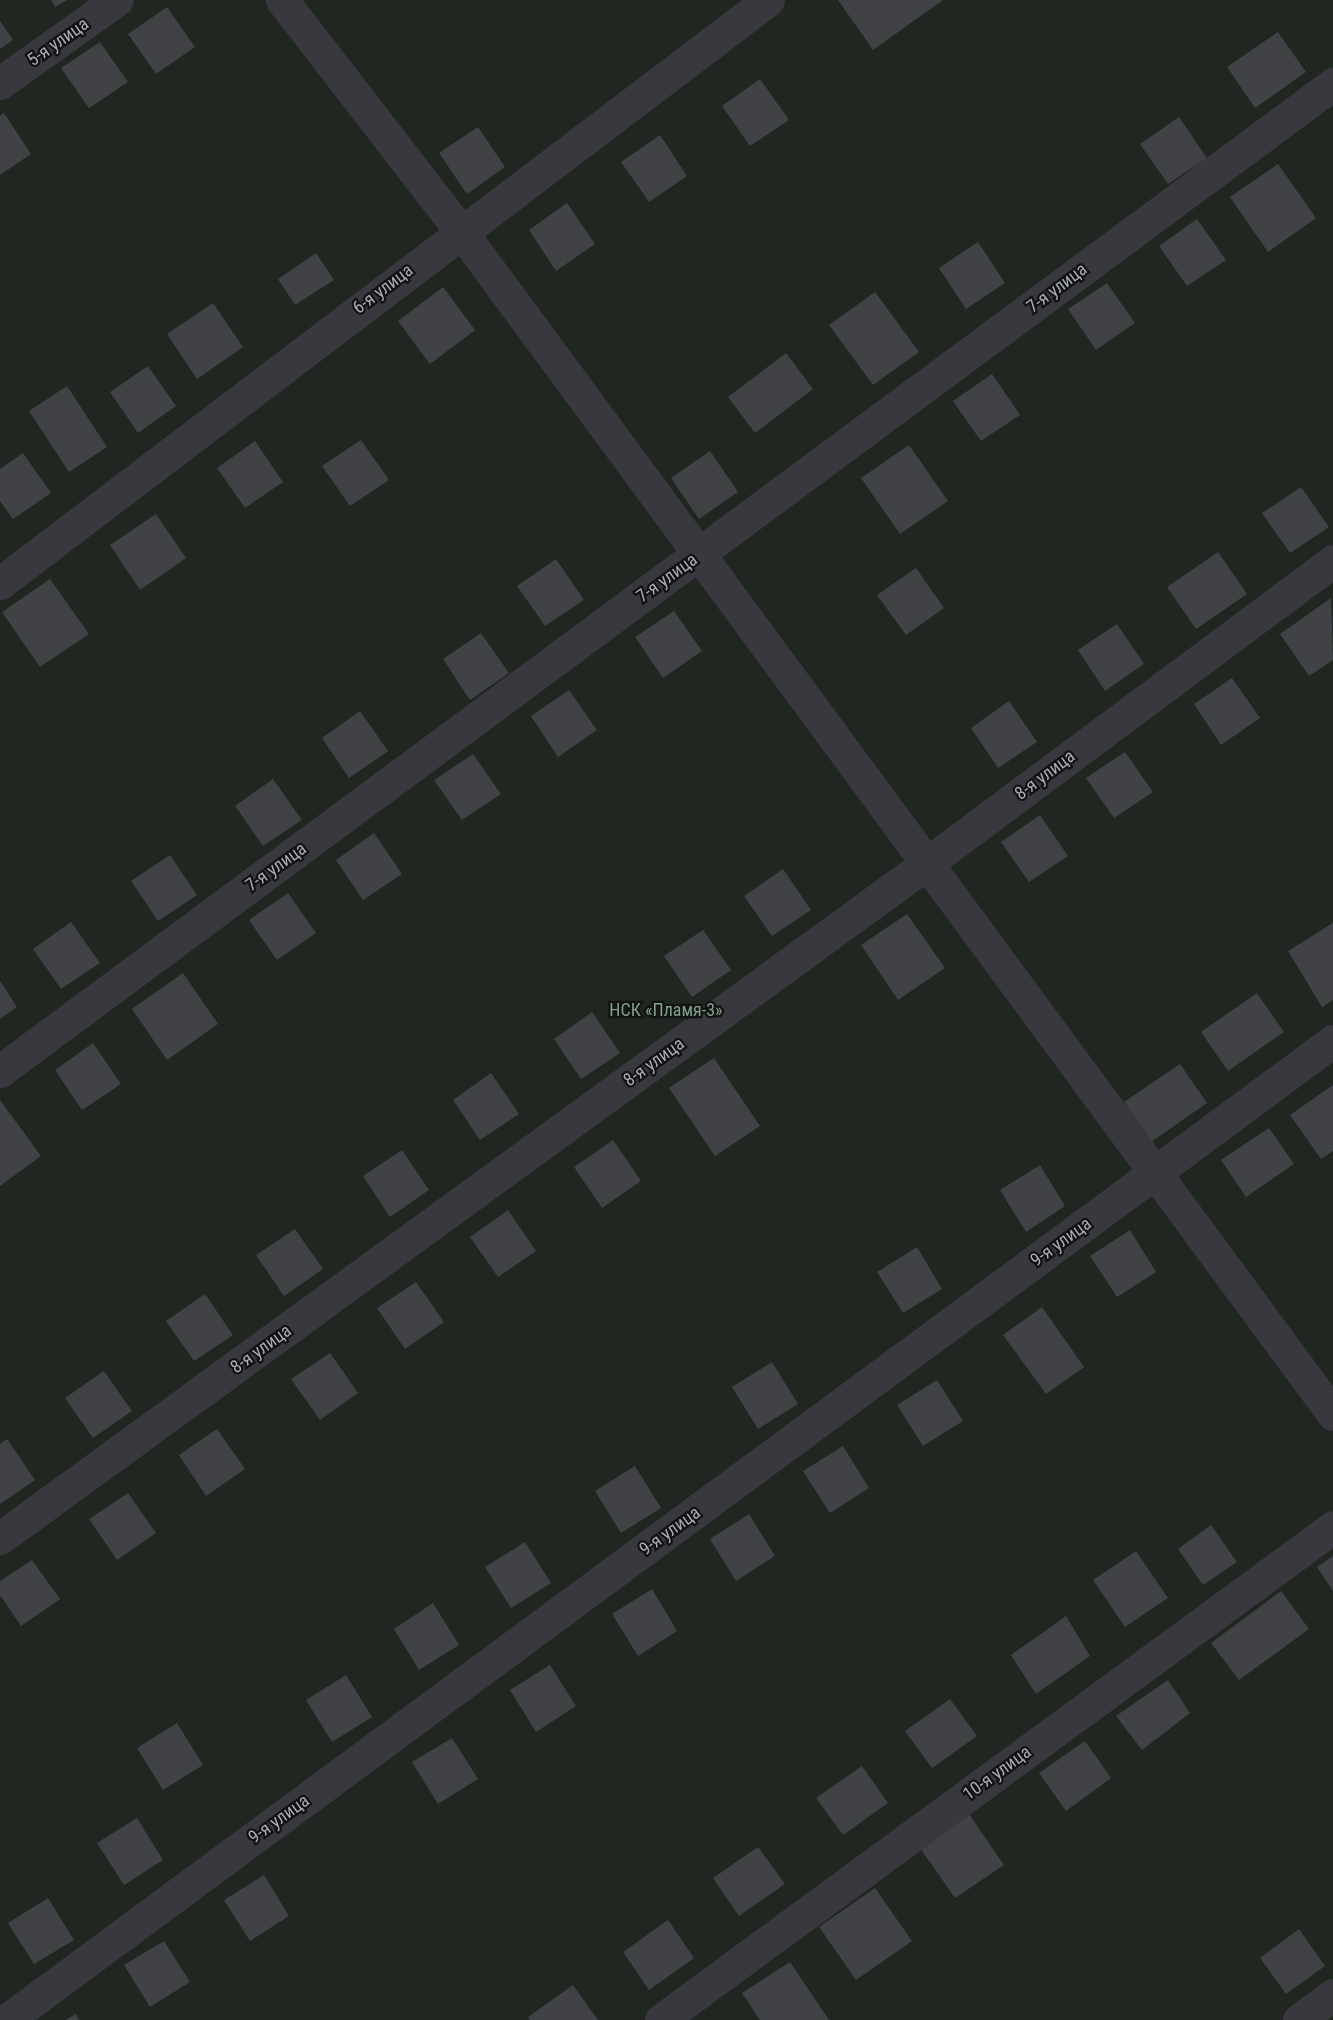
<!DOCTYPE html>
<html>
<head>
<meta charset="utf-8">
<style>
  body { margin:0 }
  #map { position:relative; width:1333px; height:2020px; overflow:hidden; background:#171719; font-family:"Roboto Condensed",sans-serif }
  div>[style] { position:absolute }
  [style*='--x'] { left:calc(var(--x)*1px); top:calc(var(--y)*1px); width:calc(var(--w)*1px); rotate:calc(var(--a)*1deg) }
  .green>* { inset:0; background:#1f2720 }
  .building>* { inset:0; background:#414246 }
  .street>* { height:33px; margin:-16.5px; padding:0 16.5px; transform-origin:16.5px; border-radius:16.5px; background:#38383e }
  span { translate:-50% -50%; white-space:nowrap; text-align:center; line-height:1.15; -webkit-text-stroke:4.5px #121214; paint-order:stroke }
  .street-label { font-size:18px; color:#a9adb9 }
  .park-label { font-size:18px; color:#81a385 }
</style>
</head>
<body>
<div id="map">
  <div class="green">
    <i style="clip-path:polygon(0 0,1333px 0,1333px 2020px,0 2020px)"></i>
  </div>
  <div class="building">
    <i style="clip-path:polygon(51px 0,67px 0,55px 7px)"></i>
    <i style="clip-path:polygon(838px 0,943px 0,873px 50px)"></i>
    <i style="clip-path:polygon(167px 7px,195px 47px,156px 74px,128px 34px)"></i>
    <i style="clip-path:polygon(0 21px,13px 40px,0 49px)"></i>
    <i style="clip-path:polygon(1278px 32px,1306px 72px,1255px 108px,1227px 67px)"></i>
    <i style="clip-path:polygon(100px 42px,128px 82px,89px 108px,61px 68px)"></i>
    <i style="clip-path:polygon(760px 79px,789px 120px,750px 146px,722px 106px)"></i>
    <i style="clip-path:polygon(4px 113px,31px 154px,0 175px,0 116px)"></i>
    <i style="clip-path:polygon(1179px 117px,1207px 158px,1168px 184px,1140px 144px)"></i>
    <i style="clip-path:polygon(478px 127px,505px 167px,467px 194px,439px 153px)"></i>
    <i style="clip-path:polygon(660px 135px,687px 176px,649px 202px,621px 162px)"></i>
    <i style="clip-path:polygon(1278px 164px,1316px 218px,1268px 252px,1230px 197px)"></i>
    <i style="clip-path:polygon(567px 203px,595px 244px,556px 271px,529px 230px)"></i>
    <i style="clip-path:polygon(1197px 219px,1226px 260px,1187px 286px,1159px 246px)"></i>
    <i style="clip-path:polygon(978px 242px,1005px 283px,966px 309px,939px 268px)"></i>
    <i style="clip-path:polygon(316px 253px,334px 280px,295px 305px,278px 279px)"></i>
    <i style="clip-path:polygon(1107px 283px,1135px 323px,1096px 350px,1068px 309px)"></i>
    <i style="clip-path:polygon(443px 287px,475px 330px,430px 364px,398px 321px)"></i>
    <i style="clip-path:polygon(875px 292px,919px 352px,873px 385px,829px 325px)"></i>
    <i style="clip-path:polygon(213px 303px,243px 347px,197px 379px,167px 334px)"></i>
    <i style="clip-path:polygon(786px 353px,813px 389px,755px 433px,728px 397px)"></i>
    <i style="clip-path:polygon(148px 366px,176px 406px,138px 433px,110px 392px)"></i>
    <i style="clip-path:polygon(992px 374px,1020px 415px,981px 441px,953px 401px)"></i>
    <i style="clip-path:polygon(67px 386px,107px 447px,69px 472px,29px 411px)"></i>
    <i style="clip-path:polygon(361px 440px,389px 480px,350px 506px,322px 466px)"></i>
    <i style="clip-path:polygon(255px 441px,283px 482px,245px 508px,217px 468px)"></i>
    <i style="clip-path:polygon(909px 445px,948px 501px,900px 534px,861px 478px)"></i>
    <i style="clip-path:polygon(710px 451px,738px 492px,699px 519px,671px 478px)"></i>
    <i style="clip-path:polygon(23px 453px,51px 493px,13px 519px,0 501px,0 469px)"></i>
    <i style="clip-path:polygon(1301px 487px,1329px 527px,1290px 553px,1262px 513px)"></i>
    <i style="clip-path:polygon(156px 514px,186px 558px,140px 590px,110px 545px)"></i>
    <i style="clip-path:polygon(1218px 552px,1247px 594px,1196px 629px,1167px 587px)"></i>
    <i style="clip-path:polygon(556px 559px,584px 600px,545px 626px,517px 586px)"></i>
    <i style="clip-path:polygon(916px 568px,944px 608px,906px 635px,877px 595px)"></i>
    <i style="clip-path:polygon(50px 579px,89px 634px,40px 667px,2px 612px)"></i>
    <i style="clip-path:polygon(1331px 598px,1333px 660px,1309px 676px,1280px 634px)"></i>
    <i style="clip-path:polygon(674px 611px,702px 651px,663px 678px,635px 637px)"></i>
    <i style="clip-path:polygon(1117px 624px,1144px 664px,1105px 691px,1078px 650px)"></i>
    <i style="clip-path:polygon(481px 633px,509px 673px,470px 700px,443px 659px)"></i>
    <i style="clip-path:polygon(1232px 678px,1260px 718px,1221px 745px,1194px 704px)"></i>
    <i style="clip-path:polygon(569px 690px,597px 730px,558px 757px,531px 716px)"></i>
    <i style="clip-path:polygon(1009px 701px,1037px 742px,998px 768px,971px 728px)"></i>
    <i style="clip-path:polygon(360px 711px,388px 751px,349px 778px,322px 738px)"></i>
    <i style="clip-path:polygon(1125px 752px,1153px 792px,1114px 818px,1086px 778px)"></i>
    <i style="clip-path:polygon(473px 754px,501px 794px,462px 820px,434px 780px)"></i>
    <i style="clip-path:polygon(273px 779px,302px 820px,263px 846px,235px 806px)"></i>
    <i style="clip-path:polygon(1040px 815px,1068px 856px,1029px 882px,1001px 842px)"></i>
    <i style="clip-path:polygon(374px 833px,402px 874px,363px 900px,336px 860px)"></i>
    <i style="clip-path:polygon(170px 855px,197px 895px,158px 921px,131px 881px)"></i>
    <i style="clip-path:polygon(783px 869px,811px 910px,772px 936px,744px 896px)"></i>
    <i style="clip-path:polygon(288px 893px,316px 933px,277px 960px,249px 920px)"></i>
    <i style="clip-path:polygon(907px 914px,945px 968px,898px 1000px,861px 945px)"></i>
    <i style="clip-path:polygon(71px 922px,100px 963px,61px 989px,33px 949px)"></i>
    <i style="clip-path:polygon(1333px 923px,1333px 1000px,1322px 1007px,1288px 951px)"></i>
    <i style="clip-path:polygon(703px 930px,731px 970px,692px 997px,664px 956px)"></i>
    <i style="clip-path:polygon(183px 973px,218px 1024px,167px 1060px,132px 1009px)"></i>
    <i style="clip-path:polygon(0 981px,17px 1007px,0 1019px)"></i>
    <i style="clip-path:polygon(1257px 993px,1284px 1032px,1228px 1071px,1201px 1032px)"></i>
    <i style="clip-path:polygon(592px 1012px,620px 1053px,581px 1079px,554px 1039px)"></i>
    <i style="clip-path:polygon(93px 1043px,121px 1084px,82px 1110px,55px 1070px)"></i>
    <i style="clip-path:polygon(714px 1058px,760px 1126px,715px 1156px,669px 1088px)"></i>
    <i style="clip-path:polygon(1180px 1064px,1207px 1103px,1151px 1142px,1124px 1102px)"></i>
    <i style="clip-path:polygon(491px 1073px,519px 1114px,480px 1140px,453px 1100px)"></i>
    <i style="clip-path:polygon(1333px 1085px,1333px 1151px,1321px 1159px,1290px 1115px)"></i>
    <i style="clip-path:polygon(0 1100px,41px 1156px,0 1186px)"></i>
    <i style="clip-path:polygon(1269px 1128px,1294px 1164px,1246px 1197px,1221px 1160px)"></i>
    <i style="clip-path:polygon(613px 1140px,641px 1181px,602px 1208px,574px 1167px)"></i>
    <i style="clip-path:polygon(402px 1150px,429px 1190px,390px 1217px,363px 1176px)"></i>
    <i style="clip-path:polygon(1040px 1165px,1065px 1206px,1026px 1232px,1000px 1190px)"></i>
    <i style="clip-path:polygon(508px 1210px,536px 1251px,498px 1277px,470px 1237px)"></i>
    <i style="clip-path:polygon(295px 1229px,323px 1269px,284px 1296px,256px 1255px)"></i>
    <i style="clip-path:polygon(1130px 1230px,1156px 1272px,1117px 1297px,1090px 1256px)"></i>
    <i style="clip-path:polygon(917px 1247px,942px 1289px,903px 1313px,877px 1272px)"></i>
    <i style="clip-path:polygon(416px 1282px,444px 1322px,405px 1349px,377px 1308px)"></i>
    <i style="clip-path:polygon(205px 1294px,233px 1335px,194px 1361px,166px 1321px)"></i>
    <i style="clip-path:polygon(1042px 1307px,1084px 1367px,1046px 1394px,1003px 1335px)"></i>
    <i style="clip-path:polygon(330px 1353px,358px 1393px,320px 1420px,291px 1379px)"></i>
    <i style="clip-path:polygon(772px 1362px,798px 1404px,758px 1429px,732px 1387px)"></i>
    <i style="clip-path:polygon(104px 1371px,132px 1411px,93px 1438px,65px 1398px)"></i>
    <i style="clip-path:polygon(937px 1380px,963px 1421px,923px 1446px,897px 1405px)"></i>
    <i style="clip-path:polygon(217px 1429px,245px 1469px,206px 1496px,179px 1455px)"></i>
    <i style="clip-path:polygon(7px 1439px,35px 1480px,0 1504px,0 1444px)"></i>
    <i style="clip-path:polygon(843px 1446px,869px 1488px,830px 1513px,803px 1471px)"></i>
    <i style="clip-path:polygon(635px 1466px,661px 1508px,621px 1533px,595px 1491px)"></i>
    <i style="clip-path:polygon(128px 1493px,156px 1533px,117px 1560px,89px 1519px)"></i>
    <i style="clip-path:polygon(749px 1514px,775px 1556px,736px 1581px,710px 1539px)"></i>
    <i style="clip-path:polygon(1211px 1525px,1237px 1562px,1203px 1585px,1178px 1549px)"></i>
    <i style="clip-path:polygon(525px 1542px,551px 1583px,511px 1608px,485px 1567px)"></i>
    <i style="clip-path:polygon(1136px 1551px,1168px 1598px,1125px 1627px,1093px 1580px)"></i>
    <i style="clip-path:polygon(1333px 1556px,1333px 1591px,1317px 1567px)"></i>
    <i style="clip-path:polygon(32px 1560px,60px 1599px,21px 1626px,0 1595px,0 1581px)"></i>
    <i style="clip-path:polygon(652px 1589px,677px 1631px,638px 1656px,612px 1614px)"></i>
    <i style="clip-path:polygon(1281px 1591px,1309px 1629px,1239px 1680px,1211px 1643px)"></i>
    <i style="clip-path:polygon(433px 1603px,459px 1645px,419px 1670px,394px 1629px)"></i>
    <i style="clip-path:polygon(1066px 1616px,1090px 1656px,1036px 1694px,1011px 1655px)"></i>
    <i style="clip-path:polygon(550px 1665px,576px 1706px,536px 1732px,510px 1690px)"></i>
    <i style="clip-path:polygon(346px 1675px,372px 1717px,332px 1742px,306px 1700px)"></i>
    <i style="clip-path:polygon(1168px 1680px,1190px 1713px,1142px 1750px,1116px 1716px)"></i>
    <i style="clip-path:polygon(950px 1699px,977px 1736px,932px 1768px,905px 1731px)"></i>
    <i style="clip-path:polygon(177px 1723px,203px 1765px,163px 1790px,137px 1748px)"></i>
    <i style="clip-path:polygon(452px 1738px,478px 1779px,438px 1804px,412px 1762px)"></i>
    <i style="clip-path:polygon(1085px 1741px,1111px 1778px,1066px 1811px,1039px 1773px)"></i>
    <i style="clip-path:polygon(862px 1766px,888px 1803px,843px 1835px,816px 1798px)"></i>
    <i style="clip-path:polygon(969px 1814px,1004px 1865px,955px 1898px,920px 1848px)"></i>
    <i style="clip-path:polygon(137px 1818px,163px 1860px,124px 1885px,97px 1843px)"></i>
    <i style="clip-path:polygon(758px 1847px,785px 1884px,739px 1916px,713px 1878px)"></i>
    <i style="clip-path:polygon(264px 1875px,289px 1916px,250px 1941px,224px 1900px)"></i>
    <i style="clip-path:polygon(875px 1888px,912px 1941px,856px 1980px,819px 1927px)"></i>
    <i style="clip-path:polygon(48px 1898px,74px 1940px,34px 1964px,8px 1923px)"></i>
    <i style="clip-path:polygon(668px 1920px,694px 1958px,649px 1990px,623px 1952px)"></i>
    <i style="clip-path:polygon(1299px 1929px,1325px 1966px,1286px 1994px,1260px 1958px)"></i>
    <i style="clip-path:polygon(164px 1941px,190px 1982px,150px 2007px,124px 1965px)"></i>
    <i style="clip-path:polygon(790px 1962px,829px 2020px,760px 2020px,742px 1993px)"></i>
    <i style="clip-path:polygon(573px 1985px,598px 2020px,530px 2020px,528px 2017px)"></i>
    <i style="clip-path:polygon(76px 2014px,79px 2020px,66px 2020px)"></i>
  </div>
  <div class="street">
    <i style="--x:282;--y:0;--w:291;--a:52.3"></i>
    <i style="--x:460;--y:230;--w:1471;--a:53.6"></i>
    <i style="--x:0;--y:83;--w:143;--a:-35.4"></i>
    <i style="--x:0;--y:583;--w:964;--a:-37.2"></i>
    <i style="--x:0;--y:1071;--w:1659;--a:-36.52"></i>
    <i style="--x:0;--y:1538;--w:1145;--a:-36.05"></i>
    <i style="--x:926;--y:864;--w:507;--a:-36.67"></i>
    <i style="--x:7;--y:2020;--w:1648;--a:-36.44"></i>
    <i style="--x:661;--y:2020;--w:833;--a:-36.26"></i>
    <i style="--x:1299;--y:2020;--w:42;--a:-36.3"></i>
  </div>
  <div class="street-label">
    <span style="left:58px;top:42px;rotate:-35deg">5-я улица</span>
    <span style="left:1057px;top:288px;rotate:-37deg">7-я улица</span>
    <span style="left:383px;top:289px;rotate:-37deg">6-я улица</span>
    <span style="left:667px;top:578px;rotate:-36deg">7-я улица</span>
    <span style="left:1045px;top:775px;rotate:-37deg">8-я улица</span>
    <span style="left:276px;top:867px;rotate:-36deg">7-я улица</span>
    <span style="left:654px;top:1062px;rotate:-36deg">8-я улица</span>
    <span style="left:1061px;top:1242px;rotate:-36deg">9-я улица</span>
    <span style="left:261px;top:1349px;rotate:-36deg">8-я улица</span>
    <span style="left:670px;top:1531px;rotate:-36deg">9-я улица</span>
    <span style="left:997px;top:1773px;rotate:-36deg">10-я улица</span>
    <span style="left:279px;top:1819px;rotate:-36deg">9-я улица</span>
  </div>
  <div class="park-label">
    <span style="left:666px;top:1010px">НСК «Пламя-3»</span>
  </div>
</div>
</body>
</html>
